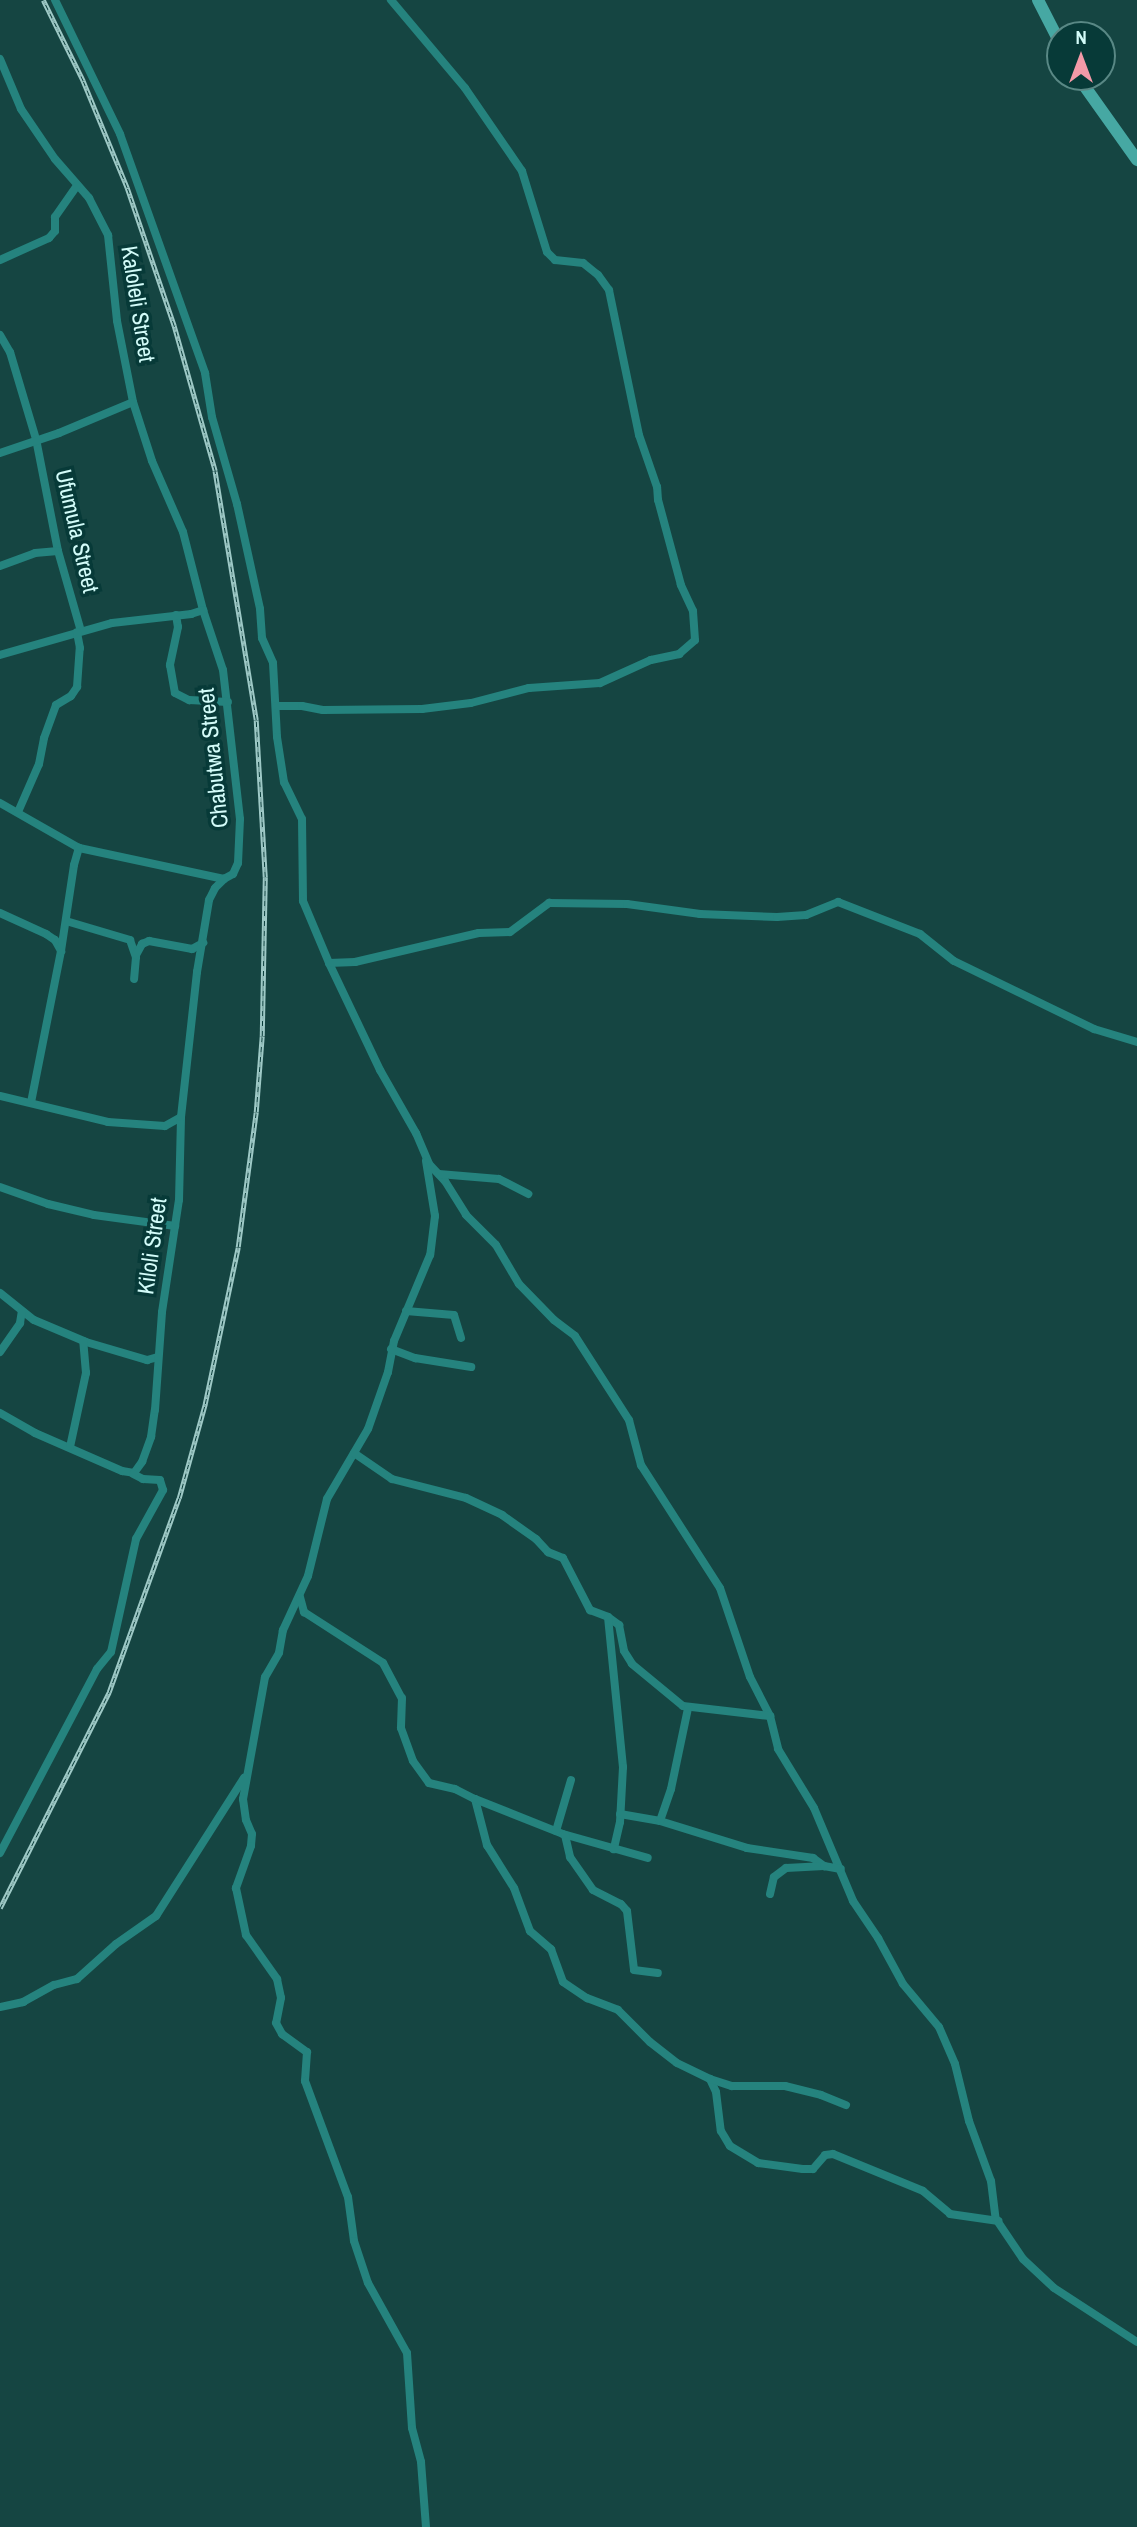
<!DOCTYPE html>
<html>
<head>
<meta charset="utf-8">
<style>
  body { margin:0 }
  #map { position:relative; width:1137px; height:2527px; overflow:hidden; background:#154542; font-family:"Archivo Narrow",sans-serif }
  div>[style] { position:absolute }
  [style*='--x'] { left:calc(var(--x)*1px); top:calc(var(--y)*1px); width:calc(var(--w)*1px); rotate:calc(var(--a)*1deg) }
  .minor>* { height:8px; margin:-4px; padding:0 4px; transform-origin:4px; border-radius:4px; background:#25837e }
  .trunk>* { height:12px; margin:-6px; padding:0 6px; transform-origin:6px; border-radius:6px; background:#46a8a3 }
  .rail>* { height:4.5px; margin-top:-2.25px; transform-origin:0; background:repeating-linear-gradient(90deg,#073a38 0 5px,#9ec9c6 0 10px); box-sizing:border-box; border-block:2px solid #9ec9c6 }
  span { translate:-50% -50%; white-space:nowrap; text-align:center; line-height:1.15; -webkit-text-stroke:7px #073a38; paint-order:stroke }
  .street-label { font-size:23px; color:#d3fcf9 }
  .north { position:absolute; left:1046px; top:21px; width:70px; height:70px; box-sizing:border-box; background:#073a38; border:2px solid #598885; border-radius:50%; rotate:0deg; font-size:19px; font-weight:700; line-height:28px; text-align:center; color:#d3fcf9 }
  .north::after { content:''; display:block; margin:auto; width:24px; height:32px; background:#f39aa8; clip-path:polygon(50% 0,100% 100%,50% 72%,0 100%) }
</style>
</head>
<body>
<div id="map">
  <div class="minor">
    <i style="--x:55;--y:0;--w:149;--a:64.1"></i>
    <i style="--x:120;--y:134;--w:254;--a:70.4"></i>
    <i style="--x:205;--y:373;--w:45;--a:81"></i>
    <i style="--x:212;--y:417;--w:91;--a:74"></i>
    <i style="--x:237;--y:504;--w:107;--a:77.6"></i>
    <i style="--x:260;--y:609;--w:29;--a:86"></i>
    <i style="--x:262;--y:638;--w:27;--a:66"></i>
    <i style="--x:273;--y:663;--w:74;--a:86.9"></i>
    <i style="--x:277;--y:737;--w:46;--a:81.2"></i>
    <i style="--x:284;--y:782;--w:41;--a:64.1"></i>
    <i style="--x:302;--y:819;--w:82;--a:89.3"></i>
    <i style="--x:303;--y:901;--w:67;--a:67.2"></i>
    <i style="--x:329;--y:963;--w:119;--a:64.5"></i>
    <i style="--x:380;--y:1070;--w:73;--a:60.3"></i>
    <i style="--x:416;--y:1133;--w:34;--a:67"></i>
    <i style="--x:429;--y:1164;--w:23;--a:47"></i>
    <i style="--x:445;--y:1181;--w:40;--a:58"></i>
    <i style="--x:466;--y:1215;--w:42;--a:45"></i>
    <i style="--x:496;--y:1245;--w:45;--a:59.5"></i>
    <i style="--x:519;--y:1284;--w:50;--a:45.8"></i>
    <i style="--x:554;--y:1320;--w:26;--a:37"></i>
    <i style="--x:575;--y:1336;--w:100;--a:57.3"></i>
    <i style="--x:629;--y:1420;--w:47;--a:75.1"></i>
    <i style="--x:641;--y:1465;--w:146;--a:57.3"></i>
    <i style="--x:720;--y:1588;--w:94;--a:71.4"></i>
    <i style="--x:750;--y:1677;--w:44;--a:62.9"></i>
    <i style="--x:770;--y:1716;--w:34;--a:76"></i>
    <i style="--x:778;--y:1749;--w:69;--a:58.6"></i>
    <i style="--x:814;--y:1808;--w:101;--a:67.2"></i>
    <i style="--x:853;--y:1901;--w:45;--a:56"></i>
    <i style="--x:878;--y:1938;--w:52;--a:61.5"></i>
    <i style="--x:903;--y:1984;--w:56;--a:50.1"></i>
    <i style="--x:939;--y:2027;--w:40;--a:66.6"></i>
    <i style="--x:955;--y:2064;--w:59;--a:76.2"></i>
    <i style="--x:969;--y:2121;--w:64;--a:69.9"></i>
    <i style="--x:991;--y:2181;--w:38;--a:83"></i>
    <i style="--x:996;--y:2219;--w:48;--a:56"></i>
    <i style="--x:1023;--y:2259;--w:42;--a:43.1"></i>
    <i style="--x:1054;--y:2288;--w:99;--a:33"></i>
    <i style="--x:0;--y:59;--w:54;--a:67.2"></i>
    <i style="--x:21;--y:109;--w:60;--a:55.8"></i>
    <i style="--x:55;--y:159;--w:52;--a:48.9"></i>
    <i style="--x:89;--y:198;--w:42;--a:62.8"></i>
    <i style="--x:108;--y:235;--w:86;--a:84"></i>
    <i style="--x:117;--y:321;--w:83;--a:78.8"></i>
    <i style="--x:133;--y:402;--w:62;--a:72.1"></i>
    <i style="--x:152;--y:461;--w:77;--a:66.4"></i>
    <i style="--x:183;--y:532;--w:81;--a:75.6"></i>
    <i style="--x:203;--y:610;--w:63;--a:71.6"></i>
    <i style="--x:223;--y:670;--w:150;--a:83.5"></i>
    <i style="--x:240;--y:819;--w:44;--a:92.6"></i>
    <i style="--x:238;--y:863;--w:12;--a:114"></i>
    <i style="--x:233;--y:874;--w:10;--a:151"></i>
    <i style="--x:224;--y:879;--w:148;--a:-167.9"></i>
    <i style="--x:79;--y:848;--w:91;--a:-150.3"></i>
    <i style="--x:0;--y:260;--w:54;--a:-24.2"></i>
    <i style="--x:49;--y:238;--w:9;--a:-49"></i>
    <i style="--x:55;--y:231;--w:14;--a:-90"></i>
    <i style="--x:55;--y:217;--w:38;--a:-55"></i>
    <i style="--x:0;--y:335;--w:20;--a:60"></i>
    <i style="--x:10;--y:352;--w:91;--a:73.4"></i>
    <i style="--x:36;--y:439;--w:114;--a:78.9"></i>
    <i style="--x:58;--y:551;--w:83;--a:74"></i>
    <i style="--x:0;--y:453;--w:62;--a:-18.7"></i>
    <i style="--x:59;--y:433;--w:80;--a:-22.7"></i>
    <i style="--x:0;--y:566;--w:37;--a:-20"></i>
    <i style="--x:35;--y:553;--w:23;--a:-5"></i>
    <i style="--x:176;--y:615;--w:12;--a:81"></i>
    <i style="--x:178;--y:627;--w:39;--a:102"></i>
    <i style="--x:170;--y:665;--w:28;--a:80"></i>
    <i style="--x:175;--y:693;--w:16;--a:27"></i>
    <i style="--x:189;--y:700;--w:39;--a:3"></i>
    <i style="--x:0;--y:655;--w:116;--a:-15.9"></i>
    <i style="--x:112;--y:623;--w:80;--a:-6.5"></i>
    <i style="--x:191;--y:614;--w:13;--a:-18"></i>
    <i style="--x:276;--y:706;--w:26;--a:0"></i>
    <i style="--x:302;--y:706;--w:21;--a:11"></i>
    <i style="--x:323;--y:710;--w:99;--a:-0.6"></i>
    <i style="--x:422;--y:709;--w:49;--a:-7"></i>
    <i style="--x:471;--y:703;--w:60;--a:-14.5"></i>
    <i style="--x:529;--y:688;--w:71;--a:-4"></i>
    <i style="--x:600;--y:683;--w:56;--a:-24.3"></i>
    <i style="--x:651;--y:660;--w:29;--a:-12"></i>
    <i style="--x:679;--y:654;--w:21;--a:-41"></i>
    <i style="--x:695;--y:640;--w:29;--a:-94"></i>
    <i style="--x:693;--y:611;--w:29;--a:-115"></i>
    <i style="--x:681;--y:585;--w:88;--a:-105.1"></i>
    <i style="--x:658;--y:500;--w:13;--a:-94"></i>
    <i style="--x:657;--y:487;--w:55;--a:-109.1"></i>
    <i style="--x:639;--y:435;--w:148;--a:-101.7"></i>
    <i style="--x:609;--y:290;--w:19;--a:-126"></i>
    <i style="--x:598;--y:275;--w:19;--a:-141"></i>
    <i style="--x:583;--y:263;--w:28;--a:-174"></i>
    <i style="--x:555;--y:260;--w:11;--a:-135"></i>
    <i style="--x:547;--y:252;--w:85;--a:-107.2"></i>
    <i style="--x:522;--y:171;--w:101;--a:-124.5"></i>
    <i style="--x:465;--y:88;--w:115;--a:-130.1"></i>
    <i style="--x:18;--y:812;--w:52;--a:-66.4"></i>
    <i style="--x:39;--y:764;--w:26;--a:-79"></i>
    <i style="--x:44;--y:738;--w:35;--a:-70"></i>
    <i style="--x:56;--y:705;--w:17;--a:-31"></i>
    <i style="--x:71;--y:696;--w:11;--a:-56"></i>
    <i style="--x:77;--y:687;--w:39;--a:-86"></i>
    <i style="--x:80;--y:648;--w:16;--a:-101"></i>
    <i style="--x:0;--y:913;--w:51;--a:24.5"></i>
    <i style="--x:46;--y:934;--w:11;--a:34"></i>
    <i style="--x:55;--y:940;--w:13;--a:61"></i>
    <i style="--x:61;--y:951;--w:154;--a:101.2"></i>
    <i style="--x:66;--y:921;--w:67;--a:16.5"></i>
    <i style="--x:130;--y:940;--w:18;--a:71"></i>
    <i style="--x:136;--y:957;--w:22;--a:95"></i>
    <i style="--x:61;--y:951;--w:87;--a:-81.4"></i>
    <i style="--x:74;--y:865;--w:18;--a:-74"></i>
    <i style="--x:136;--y:955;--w:13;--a:-61"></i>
    <i style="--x:142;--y:944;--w:8;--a:-23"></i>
    <i style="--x:149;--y:941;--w:44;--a:10.5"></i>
    <i style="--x:192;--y:949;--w:13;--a:-29"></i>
    <i style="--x:329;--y:963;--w:26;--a:-2"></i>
    <i style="--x:355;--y:962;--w:127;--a:-13.2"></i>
    <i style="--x:479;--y:933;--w:31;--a:-2"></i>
    <i style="--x:510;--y:932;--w:49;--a:-36.6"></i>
    <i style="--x:549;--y:903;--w:78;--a:0.7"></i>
    <i style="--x:627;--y:904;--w:74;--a:7.8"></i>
    <i style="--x:700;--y:914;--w:77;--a:2.2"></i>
    <i style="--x:777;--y:917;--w:29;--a:-4"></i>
    <i style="--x:806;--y:915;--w:35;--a:-22"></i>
    <i style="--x:838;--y:902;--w:88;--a:21.3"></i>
    <i style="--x:920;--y:934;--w:43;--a:38.5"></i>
    <i style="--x:954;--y:961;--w:156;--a:25.9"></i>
    <i style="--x:1094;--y:1029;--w:45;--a:16.8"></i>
    <i style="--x:0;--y:1096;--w:111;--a:13.5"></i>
    <i style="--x:108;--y:1122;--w:57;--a:4"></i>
    <i style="--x:165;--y:1126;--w:18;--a:-29"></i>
    <i style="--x:426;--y:1161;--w:56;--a:80.7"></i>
    <i style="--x:435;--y:1216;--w:39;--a:97"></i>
    <i style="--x:430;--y:1255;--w:93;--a:112.7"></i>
    <i style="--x:394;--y:1341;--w:32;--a:101"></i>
    <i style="--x:388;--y:1372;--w:60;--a:109.3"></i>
    <i style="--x:368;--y:1429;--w:81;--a:120.4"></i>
    <i style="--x:327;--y:1499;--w:79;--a:103.9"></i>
    <i style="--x:308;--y:1576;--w:60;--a:114.8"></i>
    <i style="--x:283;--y:1630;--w:23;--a:100"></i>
    <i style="--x:279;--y:1653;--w:28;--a:120"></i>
    <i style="--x:265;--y:1677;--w:124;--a:100.2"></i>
    <i style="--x:243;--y:1799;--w:21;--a:82"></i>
    <i style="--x:246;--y:1820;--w:15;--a:67"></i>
    <i style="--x:252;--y:1834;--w:12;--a:95"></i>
    <i style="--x:251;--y:1846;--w:45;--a:109.7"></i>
    <i style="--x:236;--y:1888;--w:48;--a:78"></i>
    <i style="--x:246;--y:1935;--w:54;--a:54.8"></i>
    <i style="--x:277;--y:1979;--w:19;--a:78"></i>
    <i style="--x:281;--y:1998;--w:25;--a:101"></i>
    <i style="--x:276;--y:2023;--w:13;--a:61"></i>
    <i style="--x:282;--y:2034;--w:31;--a:36"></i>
    <i style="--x:307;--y:2052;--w:29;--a:94"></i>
    <i style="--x:305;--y:2081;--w:124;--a:69.7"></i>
    <i style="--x:348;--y:2197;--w:44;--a:82.2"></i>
    <i style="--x:354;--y:2241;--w:44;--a:71.6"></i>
    <i style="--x:368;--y:2283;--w:80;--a:60.9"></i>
    <i style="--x:407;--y:2353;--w:75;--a:86.2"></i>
    <i style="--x:412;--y:2428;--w:35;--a:75"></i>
    <i style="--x:421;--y:2462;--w:65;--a:85.6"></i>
    <i style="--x:439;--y:1174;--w:60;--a:4.8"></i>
    <i style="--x:499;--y:1179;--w:33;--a:27"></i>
    <i style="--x:0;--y:1187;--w:51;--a:19.5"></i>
    <i style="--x:48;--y:1204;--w:47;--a:13.4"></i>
    <i style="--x:94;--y:1215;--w:82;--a:7.7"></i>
    <i style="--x:0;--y:1293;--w:43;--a:38.5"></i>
    <i style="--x:34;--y:1320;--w:56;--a:22.9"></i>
    <i style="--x:86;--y:1342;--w:64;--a:16.4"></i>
    <i style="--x:147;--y:1360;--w:11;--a:-15"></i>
    <i style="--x:406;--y:1311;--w:48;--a:4.8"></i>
    <i style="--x:454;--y:1315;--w:24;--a:73"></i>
    <i style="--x:391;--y:1349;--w:26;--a:21"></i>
    <i style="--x:415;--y:1358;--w:57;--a:9.1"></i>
    <i style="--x:0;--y:1352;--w:35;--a:-55"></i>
    <i style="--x:20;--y:1323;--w:12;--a:-81"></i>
    <i style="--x:0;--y:1413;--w:40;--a:29.7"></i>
    <i style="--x:35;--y:1433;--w:95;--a:23.6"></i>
    <i style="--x:122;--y:1471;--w:12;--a:9"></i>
    <i style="--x:134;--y:1473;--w:14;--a:-54"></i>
    <i style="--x:142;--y:1462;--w:27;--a:-70"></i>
    <i style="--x:151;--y:1437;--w:27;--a:-82"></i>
    <i style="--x:155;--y:1410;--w:98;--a:-85.9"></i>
    <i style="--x:162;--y:1312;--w:113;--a:-81.4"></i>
    <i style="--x:179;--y:1200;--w:83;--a:-88.6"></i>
    <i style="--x:181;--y:1117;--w:146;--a:-83.7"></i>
    <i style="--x:197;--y:972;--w:73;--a:-80.5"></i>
    <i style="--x:209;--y:900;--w:13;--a:-63"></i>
    <i style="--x:215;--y:888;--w:13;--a:-45"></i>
    <i style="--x:70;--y:1447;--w:76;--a:-77.8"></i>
    <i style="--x:86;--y:1373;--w:32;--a:-95"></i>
    <i style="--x:354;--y:1453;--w:46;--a:34.4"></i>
    <i style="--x:392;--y:1479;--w:76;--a:14.4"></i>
    <i style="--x:466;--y:1498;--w:40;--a:25"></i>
    <i style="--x:502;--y:1515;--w:42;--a:35.2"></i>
    <i style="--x:536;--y:1539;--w:18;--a:47"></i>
    <i style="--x:548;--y:1552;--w:16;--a:22"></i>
    <i style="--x:563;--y:1558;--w:59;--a:62.6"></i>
    <i style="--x:590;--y:1610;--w:19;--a:21"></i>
    <i style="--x:608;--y:1617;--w:14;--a:36"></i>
    <i style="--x:619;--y:1625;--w:26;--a:79"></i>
    <i style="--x:624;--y:1651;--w:15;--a:58"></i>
    <i style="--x:632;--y:1664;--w:66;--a:39.5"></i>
    <i style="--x:683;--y:1706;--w:88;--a:6.6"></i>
    <i style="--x:300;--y:1597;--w:16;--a:75"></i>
    <i style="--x:304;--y:1612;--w:94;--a:32.8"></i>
    <i style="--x:383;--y:1663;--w:40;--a:62"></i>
    <i style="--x:402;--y:1698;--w:30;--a:92"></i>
    <i style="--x:401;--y:1728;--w:35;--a:70"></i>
    <i style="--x:413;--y:1761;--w:27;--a:54"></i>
    <i style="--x:429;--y:1783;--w:27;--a:13"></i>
    <i style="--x:455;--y:1789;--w:22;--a:27"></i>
    <i style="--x:475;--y:1799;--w:48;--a:75.4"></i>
    <i style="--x:487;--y:1845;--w:51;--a:57.9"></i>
    <i style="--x:514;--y:1888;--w:46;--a:69.6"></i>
    <i style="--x:530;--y:1931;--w:28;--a:41"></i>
    <i style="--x:551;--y:1949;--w:35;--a:70"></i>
    <i style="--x:563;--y:1982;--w:29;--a:34"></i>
    <i style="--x:587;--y:1998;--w:33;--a:21"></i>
    <i style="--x:618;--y:2010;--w:45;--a:45"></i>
    <i style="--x:650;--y:2042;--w:34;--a:38"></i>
    <i style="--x:677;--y:2063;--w:37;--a:26"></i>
    <i style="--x:710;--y:2079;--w:14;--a:65"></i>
    <i style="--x:716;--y:2092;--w:39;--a:83"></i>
    <i style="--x:721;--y:2131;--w:17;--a:59"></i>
    <i style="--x:730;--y:2146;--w:33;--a:31"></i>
    <i style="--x:758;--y:2163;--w:45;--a:7.6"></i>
    <i style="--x:803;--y:2169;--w:10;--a:0"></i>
    <i style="--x:813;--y:2169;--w:18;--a:-49"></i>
    <i style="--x:825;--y:2155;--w:8;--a:-7"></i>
    <i style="--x:833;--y:2154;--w:97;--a:22.3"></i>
    <i style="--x:923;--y:2191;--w:35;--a:40"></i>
    <i style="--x:950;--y:2214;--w:49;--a:8.3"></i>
    <i style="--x:608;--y:1617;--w:151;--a:84.3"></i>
    <i style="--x:623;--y:1767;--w:55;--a:93.1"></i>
    <i style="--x:620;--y:1822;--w:28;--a:103"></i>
    <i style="--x:475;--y:1799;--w:95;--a:21.7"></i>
    <i style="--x:563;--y:1834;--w:88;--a:15.8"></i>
    <i style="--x:620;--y:1814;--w:41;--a:9.9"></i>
    <i style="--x:660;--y:1821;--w:91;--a:17.2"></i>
    <i style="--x:747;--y:1848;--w:67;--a:8.6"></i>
    <i style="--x:813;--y:1858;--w:14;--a:36"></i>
    <i style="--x:660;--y:1821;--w:34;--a:-71"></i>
    <i style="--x:671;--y:1789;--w:83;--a:-78.1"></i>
    <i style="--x:556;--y:1831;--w:53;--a:-73.6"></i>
    <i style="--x:565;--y:1835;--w:23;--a:77"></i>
    <i style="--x:570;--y:1857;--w:40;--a:55.1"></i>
    <i style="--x:593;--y:1890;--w:31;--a:27"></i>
    <i style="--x:621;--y:1904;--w:9;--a:49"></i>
    <i style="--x:627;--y:1911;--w:59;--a:83.2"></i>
    <i style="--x:634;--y:1970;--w:24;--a:7"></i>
    <i style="--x:0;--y:1853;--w:208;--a:-62.2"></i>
    <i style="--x:97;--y:1669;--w:22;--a:-51"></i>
    <i style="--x:111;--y:1652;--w:116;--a:-77.5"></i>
    <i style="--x:136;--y:1539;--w:56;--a:-61.1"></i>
    <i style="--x:163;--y:1490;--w:10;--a:-107"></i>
    <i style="--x:160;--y:1480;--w:17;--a:-177"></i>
    <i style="--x:143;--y:1479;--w:11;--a:-153"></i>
    <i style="--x:770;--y:1894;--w:17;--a:-77"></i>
    <i style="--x:774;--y:1877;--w:15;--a:-37"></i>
    <i style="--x:786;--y:1868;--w:38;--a:-3"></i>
    <i style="--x:824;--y:1866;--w:17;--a:10"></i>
    <i style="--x:0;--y:2007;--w:24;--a:-12"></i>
    <i style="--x:23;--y:2002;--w:35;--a:-29"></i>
    <i style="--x:54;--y:1985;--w:24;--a:-15"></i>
    <i style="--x:77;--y:1979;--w:52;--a:-41.9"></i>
    <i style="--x:116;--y:1944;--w:49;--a:-35"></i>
    <i style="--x:156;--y:1916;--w:164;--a:-57.5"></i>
    <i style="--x:710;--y:2079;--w:23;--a:18"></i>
    <i style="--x:732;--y:2086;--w:53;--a:0"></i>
    <i style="--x:785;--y:2086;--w:37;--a:14"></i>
    <i style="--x:821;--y:2095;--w:27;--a:22"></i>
  </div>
  <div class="trunk">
    <i style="--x:1038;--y:0;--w:48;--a:62.9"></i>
    <i style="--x:1078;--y:77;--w:102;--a:54.6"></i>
  </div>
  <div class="rail">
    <i style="--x:0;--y:1908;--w:242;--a:-63.2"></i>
    <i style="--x:109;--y:1692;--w:206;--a:-70.2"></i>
    <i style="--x:179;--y:1498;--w:98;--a:-74.5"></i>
    <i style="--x:205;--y:1404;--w:160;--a:-78.1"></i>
    <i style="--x:238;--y:1247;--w:136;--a:-82.4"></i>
    <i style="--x:256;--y:1112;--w:76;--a:-85.5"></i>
    <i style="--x:262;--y:1036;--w:159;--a:-88.9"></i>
    <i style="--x:265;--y:877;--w:157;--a:-93.3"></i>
    <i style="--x:256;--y:720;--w:252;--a:-99.4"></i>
    <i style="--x:215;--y:471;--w:151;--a:-105.8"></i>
    <i style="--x:174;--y:326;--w:146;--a:-108.8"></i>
    <i style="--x:127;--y:188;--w:116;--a:-112.4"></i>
    <i style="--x:83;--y:81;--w:90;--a:-116.3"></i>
  </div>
  <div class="street-label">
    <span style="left:138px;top:304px;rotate:81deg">Kaloleli Street</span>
    <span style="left:77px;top:531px;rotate:77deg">Ufumula Street</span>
    <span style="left:213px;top:758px;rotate:-96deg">Chabutwa Street</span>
    <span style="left:152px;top:1246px;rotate:-82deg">Kiloli Street</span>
  </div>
  <div class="north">N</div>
</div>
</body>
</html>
